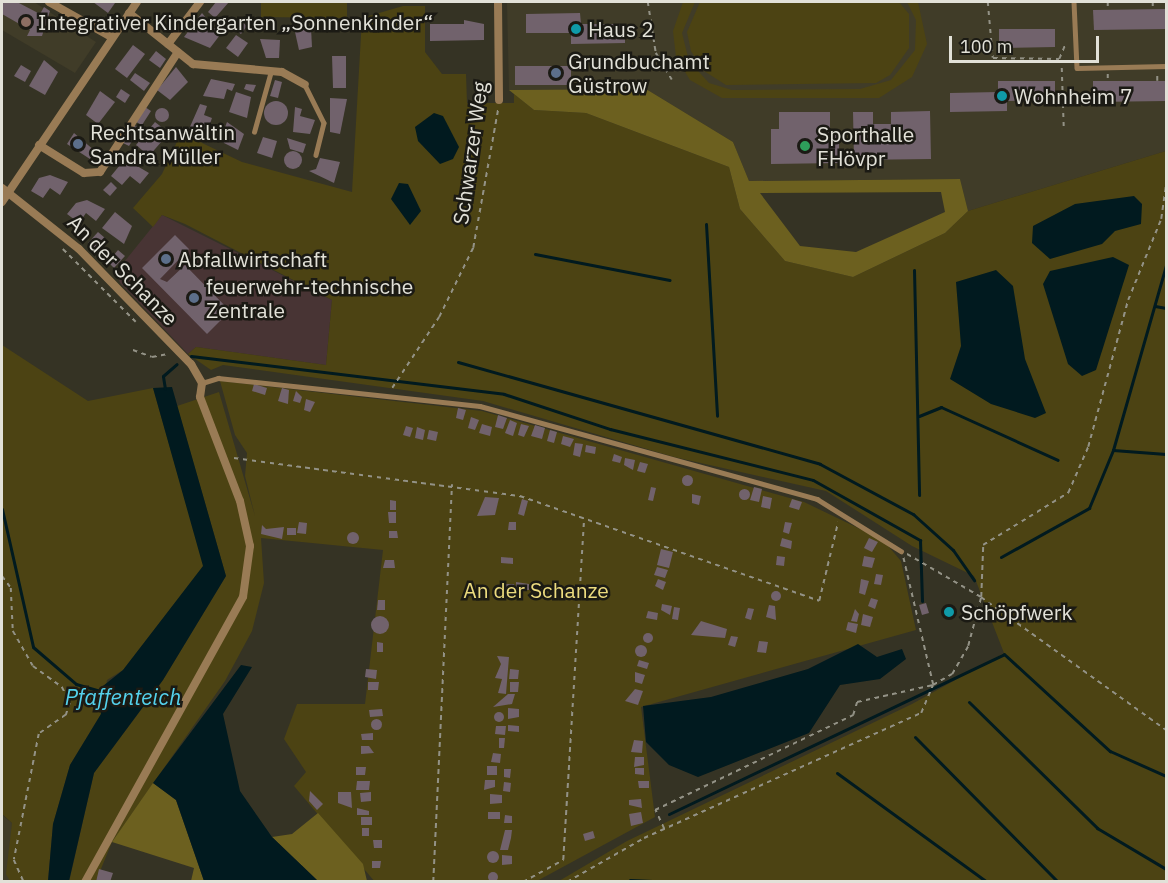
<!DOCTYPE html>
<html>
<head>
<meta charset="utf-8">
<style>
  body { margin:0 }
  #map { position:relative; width:1168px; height:883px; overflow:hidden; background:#353324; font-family:"IBM Plex Sans",sans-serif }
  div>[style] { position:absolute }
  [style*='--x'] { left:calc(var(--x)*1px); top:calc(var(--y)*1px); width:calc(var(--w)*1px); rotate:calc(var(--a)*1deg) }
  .commercial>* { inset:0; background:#483434 }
  .built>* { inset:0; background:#403c28 }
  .green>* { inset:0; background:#4c4313 }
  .forest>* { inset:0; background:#6c601f }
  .water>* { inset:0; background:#011a1f }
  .stream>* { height:3px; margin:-1.5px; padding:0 1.5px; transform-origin:1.5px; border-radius:1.5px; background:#011a1f }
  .building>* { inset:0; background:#71626c }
  .round { border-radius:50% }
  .path>* { height:1.5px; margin-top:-0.75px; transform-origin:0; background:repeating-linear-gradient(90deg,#939286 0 4.5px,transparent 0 9px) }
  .lane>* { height:4.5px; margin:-2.25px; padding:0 2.25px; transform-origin:2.25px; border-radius:2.25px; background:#997b55 }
  .street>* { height:8px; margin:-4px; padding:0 4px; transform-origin:4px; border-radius:4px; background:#997b55 }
  .dots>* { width:16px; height:16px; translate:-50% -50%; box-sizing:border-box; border:3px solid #1b1a14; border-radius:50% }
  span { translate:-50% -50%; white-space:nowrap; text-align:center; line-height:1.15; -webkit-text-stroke:5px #1b1a14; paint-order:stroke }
  .poi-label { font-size:21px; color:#e2e1d8 }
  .left { translate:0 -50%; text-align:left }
  .street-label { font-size:21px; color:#e2e1d8 }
  .park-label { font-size:21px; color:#ecdb7e }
  .water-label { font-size:22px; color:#54d1ec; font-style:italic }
  .frame { position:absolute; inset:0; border:3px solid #e2e1d8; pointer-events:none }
  .scale { position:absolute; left:949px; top:36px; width:150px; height:27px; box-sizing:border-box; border:3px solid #e2e1d8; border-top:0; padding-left:8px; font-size:18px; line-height:21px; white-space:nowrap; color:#e2e1d8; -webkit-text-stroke:4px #1b1a14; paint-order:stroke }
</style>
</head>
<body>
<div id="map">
  <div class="commercial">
    <i style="clip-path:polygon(162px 215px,332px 300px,326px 365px,196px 347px,188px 354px,120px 283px,116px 272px)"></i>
  </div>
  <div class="built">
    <i style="clip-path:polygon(2px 2px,34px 2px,96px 42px,75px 73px,2px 30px)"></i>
    <i style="clip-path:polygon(507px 2px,1166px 2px,1166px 151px,968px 211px,960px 179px,749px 181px,733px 142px,646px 89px,509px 90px)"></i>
    <i style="clip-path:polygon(2px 815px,12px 823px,10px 881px,2px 881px)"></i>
  </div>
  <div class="green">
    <i style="clip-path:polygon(261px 2px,347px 2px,347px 18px,261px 17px)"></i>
    <i style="clip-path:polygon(683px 2px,695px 2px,682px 33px,689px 61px,709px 83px,732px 90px,860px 89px,891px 80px,915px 50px,916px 20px,907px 2px,918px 2px,927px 44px,912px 77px,879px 98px,722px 98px,690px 80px,676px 57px,673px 31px)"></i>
    <i style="clip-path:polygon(700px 2px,899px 2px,909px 14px,909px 48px,890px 75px,876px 83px,726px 85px,704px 71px,691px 51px,687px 32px)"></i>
    <i style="clip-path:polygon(403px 6px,425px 6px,425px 52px,442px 74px,466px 74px,467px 103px,514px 103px,514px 94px,534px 110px,586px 113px,729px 167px,740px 209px,785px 261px,853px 277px,945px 233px,968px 211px,1166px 151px,1166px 881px,559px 881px,627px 841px,912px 704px,1004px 653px,974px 576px,912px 546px,826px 491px,674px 457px,483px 401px,223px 365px,211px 370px,188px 354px,196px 347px,326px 365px,332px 300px,185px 224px,162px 215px,153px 227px,133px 208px,162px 174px,181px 133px,242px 162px,352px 192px,362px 18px)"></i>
    <i style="clip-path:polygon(2px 345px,88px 401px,153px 388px,204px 566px,123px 670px,107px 680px,101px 714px,70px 765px,53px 824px,48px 881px,10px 881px,6px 874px,12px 823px,2px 814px)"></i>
    <i style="clip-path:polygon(220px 381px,482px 411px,804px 502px,883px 540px,901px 561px,916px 630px,641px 707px,655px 817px,537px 881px,375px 882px,294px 786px,306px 772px,284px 739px,297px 704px,365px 704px,383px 550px,261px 538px,264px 583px,252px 631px,225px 681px,112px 842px,96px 881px,69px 882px,94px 773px,163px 680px,226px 576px,177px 406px,219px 392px,255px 516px,245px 476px,247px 453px,235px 435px)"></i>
  </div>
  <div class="forest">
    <i style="clip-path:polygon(evenodd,646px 89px,733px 142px,749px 181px,960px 179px,968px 211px,945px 233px,853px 277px,785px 261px,740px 209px,729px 167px,586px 113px,534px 110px,509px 90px,646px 89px,941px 192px,945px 212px,856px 252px,800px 246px,760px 193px,941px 192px)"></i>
    <i style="clip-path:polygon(153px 783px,176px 800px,204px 881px,191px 881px,194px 868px,112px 842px)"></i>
    <i style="clip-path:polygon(318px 813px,363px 864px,367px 881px,318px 881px,272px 837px,292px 834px)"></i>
  </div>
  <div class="water">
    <i style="clip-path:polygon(434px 113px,443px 116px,459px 147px,453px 159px,440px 164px,418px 141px,415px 127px)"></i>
    <i style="clip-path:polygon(399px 183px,408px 184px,421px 211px,410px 225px,391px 199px)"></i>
    <i style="clip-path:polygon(1134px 196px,1142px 204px,1141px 224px,1115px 231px,1102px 244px,1050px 259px,1032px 243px,1033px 226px,1075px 204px)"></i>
    <i style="clip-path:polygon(1113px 257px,1129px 265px,1096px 370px,1082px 376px,1068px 364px,1043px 284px,1050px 271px)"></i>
    <i style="clip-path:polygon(996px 270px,1013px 286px,1025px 359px,1046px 413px,1035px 418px,991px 404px,950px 379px,961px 346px,956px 282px)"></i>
    <i style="clip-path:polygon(172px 387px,226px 576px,163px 680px,94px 773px,69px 881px,48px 881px,53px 824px,70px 765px,101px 714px,98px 690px,123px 670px,203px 566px,153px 388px)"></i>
    <i style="clip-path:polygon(858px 644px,877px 657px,902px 649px,906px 659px,880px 679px,840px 685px,809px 733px,698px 777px,669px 765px,646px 742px,643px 706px,711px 697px,808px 669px)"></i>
    <i style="clip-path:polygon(241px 665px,252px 667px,223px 714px,240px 791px,272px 837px,318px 881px,204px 881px,176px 800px,153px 783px)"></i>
  </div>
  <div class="stream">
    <i style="--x:706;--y:224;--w:192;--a:86.7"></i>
    <i style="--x:535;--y:254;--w:137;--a:10.9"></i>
    <i style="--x:914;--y:270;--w:225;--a:88.7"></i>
    <i style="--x:1155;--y:306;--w:11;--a:10"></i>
    <i style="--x:191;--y:356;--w:315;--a:6.9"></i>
    <i style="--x:504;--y:394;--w:112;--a:18.3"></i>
    <i style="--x:610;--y:429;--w:209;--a:14.1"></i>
    <i style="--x:813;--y:480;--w:123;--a:29.3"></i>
    <i style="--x:920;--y:540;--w:61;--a:88.1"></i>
    <i style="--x:458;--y:362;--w:376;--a:15.7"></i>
    <i style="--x:820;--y:464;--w:106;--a:28.3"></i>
    <i style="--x:913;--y:514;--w:54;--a:42"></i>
    <i style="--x:953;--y:550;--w:37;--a:55"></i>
    <i style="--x:165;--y:389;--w:13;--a:-99"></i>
    <i style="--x:163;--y:376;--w:18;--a:-41"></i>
    <i style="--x:919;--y:416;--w:24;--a:-22"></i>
    <i style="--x:941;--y:407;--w:128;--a:24.4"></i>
    <i style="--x:1113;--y:450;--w:53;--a:4.3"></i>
    <i style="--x:2;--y:509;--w:141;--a:77.3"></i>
    <i style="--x:33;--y:647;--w:57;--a:40.7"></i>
    <i style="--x:76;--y:684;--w:26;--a:16"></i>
    <i style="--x:1001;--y:557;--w:101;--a:-29.1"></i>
    <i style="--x:1089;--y:508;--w:63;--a:-67.5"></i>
    <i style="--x:1113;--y:450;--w:192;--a:-74"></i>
    <i style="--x:969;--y:702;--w:180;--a:44.5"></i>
    <i style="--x:1097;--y:828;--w:80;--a:30.7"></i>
    <i style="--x:915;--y:737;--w:204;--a:45.4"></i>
    <i style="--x:837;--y:773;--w:185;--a:36"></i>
    <i style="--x:669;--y:814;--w:371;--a:-25.5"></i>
    <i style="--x:1004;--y:654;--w:144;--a:42.5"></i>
    <i style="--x:1110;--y:751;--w:61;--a:24.1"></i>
    <i style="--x:630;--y:880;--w:45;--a:2.5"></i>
  </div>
  <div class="building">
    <i style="clip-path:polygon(2px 2px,17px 2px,40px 14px,44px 7px,50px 11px,42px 36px,27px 36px,30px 30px,2px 14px)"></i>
    <i style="clip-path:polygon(93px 2px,113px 2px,115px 3px,108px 13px)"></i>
    <i style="clip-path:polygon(216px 2px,229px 2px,215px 18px,208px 12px)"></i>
    <i style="clip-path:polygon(1166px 9px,1166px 29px,1094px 30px,1093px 10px)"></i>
    <i style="clip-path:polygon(202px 13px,220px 35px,210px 48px,184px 37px)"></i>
    <i style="clip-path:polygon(580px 13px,581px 24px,625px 24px,625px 43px,571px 44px,571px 33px,526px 33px,526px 14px)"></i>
    <i style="clip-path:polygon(464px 20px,484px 24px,484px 40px,430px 41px,430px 24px,464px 24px)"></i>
    <i style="clip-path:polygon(241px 21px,247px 26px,241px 34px,235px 30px)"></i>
    <i style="clip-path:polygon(311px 28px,312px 47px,299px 50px,295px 32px)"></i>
    <i style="clip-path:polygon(999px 29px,1055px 29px,1055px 47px,999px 48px)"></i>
    <i style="clip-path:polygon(236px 35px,248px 43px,238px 57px,226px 48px)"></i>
    <i style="clip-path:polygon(260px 39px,280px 40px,279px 58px,266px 58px)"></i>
    <i style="clip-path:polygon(133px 45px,145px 54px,127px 78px,115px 69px)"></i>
    <i style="clip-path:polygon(156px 51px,166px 59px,160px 68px,149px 60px)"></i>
    <i style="clip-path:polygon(332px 56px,346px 56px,346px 88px,333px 88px)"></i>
    <i style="clip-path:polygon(44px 60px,58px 72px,45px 95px,29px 86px)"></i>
    <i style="clip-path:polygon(21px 65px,31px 71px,25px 82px,14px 76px)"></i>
    <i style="clip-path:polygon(515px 66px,571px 66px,571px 85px,515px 85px)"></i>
    <i style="clip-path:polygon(176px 67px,188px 82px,170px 100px,157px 90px)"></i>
    <i style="clip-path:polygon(135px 73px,150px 83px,144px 91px,130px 80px)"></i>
    <i style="clip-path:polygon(211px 79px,235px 84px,232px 91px,227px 89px,224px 99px,203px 96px)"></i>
    <i style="clip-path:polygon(275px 80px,282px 82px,278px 98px,270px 96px)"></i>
    <i style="clip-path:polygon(998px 81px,1055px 81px,1055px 100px,1007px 101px,1007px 111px,950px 112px,950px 93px,998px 92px)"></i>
    <i style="clip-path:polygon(1093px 81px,1166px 81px,1166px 101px,1093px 102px)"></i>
    <i style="clip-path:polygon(246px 84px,256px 85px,253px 92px,244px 89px)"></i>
    <i style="clip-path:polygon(121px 89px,130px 95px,125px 103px,116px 97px)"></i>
    <i style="clip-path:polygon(100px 91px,115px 102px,98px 124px,86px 115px)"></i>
    <i style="clip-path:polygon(236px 92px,251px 97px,247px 118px,229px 112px)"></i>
    <i style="clip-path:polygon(330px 98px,347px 99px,340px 134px,330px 132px)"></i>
    <i class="round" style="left:264px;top:101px;width:24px;height:24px"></i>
    <i style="clip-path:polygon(200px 104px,207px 106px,204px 115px,212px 118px,206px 135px,189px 129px)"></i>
    <i style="clip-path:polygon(145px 107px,151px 111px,142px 125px,136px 122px)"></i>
    <i style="clip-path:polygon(295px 107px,302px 109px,300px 116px,315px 120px,310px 134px,293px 132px)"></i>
    <i class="round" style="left:155px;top:108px;width:14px;height:14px"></i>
    <i style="clip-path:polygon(930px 111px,931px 159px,854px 160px,853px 112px,873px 112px,873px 124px,891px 124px,891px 112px)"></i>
    <i style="clip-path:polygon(779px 112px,830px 112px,830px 129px,839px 129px,839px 163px,771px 164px,771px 129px,779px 129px)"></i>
    <i style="clip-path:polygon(155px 122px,169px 133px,149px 156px,136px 145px)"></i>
    <i style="clip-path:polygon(227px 122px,244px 134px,238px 150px,220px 141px)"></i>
    <i style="clip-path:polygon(134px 125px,140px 128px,129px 146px,123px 143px)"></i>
    <i style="clip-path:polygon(74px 133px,95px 151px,90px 159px,67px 144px)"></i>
    <i style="clip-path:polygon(263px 137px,277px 141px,272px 158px,257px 153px)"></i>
    <i style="clip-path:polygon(287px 138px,306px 144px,303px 153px,290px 149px)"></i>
    <i class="round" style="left:284px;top:151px;width:18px;height:18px"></i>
    <i style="clip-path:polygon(320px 158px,340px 162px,334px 183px,309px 171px,316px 169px)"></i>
    <i style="clip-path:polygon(132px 163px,149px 173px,140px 184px,130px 176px,122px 185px,111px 176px,120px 165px)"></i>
    <i style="clip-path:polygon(50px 175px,68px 182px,60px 195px,50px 188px,43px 198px,31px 191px,39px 178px)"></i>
    <i style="clip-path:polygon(111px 182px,117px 188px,110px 196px,103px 190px)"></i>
    <i style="clip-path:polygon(87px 200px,105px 209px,96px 221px,86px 213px,79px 223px,67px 214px,76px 203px)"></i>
    <i style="clip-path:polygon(115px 212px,132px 226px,124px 244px,102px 228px)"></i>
    <i style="clip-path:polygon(98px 232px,105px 238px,95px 250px,88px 243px)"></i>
    <i style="clip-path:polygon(175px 235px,189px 249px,160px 279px,167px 282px,185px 265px,230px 311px,207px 334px,142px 268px)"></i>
    <i style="clip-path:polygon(118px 250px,125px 256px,114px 268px,108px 262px)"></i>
    <i style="clip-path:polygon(254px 384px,267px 388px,265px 395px,252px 391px)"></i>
    <i style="clip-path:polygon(282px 388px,289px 390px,288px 404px,278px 401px)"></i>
    <i style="clip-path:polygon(296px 391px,302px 397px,300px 403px,293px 401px)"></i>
    <i style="clip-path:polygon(306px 399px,315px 402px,310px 412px,304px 410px)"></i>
    <i style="clip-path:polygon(458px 408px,466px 410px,463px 420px,456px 418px)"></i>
    <i style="clip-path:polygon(498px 415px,507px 418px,503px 429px,495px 427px)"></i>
    <i style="clip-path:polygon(471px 417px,479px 420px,475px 430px,468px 428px)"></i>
    <i style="clip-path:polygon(510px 420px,517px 423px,513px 436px,505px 433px)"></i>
    <i style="clip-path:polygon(482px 424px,492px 427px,490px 436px,479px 433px)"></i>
    <i style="clip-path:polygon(521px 424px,529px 426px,524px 437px,518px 435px)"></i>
    <i style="clip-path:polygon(535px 425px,545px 428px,542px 439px,531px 436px)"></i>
    <i style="clip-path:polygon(406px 426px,413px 428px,410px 437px,403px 435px)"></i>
    <i style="clip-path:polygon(417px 427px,425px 430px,423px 440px,415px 438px)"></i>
    <i style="clip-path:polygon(429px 430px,438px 432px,436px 441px,427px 439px)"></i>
    <i style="clip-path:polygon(550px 430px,557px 432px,554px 443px,547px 441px)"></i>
    <i style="clip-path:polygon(563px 436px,574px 439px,570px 447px,561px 444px)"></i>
    <i style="clip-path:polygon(575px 443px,583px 444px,580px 457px,573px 455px)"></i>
    <i style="clip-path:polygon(586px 445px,596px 447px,595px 454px,585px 452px)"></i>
    <i style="clip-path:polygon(614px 454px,622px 457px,620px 463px,612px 461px)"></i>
    <i style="clip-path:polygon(625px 458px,635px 460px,633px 470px,624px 465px)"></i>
    <i style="clip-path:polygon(640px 462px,648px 464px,645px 473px,637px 471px)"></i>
    <i class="round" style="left:681.5px;top:474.5px;width:11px;height:11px"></i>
    <i style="clip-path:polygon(651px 487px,656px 488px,653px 501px,648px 500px)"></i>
    <i style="clip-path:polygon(754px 487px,762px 489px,759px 502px,750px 500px)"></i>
    <i class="round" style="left:738.5px;top:488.5px;width:11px;height:11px"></i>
    <i style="clip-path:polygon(692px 494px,701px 496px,699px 505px,692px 503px)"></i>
    <i style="clip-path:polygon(763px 496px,772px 498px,770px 509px,761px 507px)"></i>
    <i style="clip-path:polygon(485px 497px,499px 498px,495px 515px,477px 516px)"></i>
    <i style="clip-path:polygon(522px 499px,528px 501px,524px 516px,518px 514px)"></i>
    <i style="clip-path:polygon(792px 499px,802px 502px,799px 510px,789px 507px)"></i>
    <i style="clip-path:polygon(390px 500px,396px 501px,396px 510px,390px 510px)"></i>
    <i style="clip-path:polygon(388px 512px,396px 512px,396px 523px,389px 523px)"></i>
    <i style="clip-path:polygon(299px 522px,307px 523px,306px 534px,297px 533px)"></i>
    <i style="clip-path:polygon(509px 522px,516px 522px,516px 530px,508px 530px)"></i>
    <i style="clip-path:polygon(785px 522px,792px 523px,789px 534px,783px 532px)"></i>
    <i style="clip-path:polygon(262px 525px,266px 529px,284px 527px,282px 539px,261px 534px)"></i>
    <i style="clip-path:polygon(287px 528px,296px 528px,296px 535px,287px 535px)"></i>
    <i style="clip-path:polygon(389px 531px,397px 531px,398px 538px,389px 538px)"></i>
    <i class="round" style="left:347px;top:532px;width:12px;height:12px"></i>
    <i style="clip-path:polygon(782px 538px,792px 541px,791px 549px,780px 546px)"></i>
    <i style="clip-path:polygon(869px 538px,878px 542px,872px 552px,864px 548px)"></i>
    <i style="clip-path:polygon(661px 549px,673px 552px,669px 568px,657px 565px)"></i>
    <i style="clip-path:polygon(777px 556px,785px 557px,784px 566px,776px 565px)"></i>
    <i style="clip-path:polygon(864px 556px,875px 558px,872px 568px,862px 566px)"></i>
    <i style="clip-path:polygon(501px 557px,513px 558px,513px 564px,501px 563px)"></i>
    <i style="clip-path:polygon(385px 560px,394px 560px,395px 568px,383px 568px)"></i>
    <i style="clip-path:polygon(657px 567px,668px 570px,665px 578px,654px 575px)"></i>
    <i style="clip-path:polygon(876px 574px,883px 575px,881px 585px,874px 584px)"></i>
    <i style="clip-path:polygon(658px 579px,666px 582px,663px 590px,655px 586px)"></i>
    <i style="clip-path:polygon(861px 579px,869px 581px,865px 595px,859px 593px)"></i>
    <i style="clip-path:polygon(516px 582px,529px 584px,529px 590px,516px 590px)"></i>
    <i style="clip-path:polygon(502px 584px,514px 584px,514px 592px,501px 592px)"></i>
    <i class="round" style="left:771px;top:591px;width:10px;height:10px"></i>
    <i style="clip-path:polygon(871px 598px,878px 600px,875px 609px,868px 606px)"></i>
    <i style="clip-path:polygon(378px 600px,385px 600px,385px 610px,377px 610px)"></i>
    <i style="clip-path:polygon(926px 603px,929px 613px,922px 615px,919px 605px)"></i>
    <i style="clip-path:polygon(662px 604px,672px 606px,670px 615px,661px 610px)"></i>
    <i style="clip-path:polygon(769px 605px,775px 606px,776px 620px,766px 617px)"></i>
    <i style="clip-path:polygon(674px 607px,680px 608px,678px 620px,672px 619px)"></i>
    <i style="clip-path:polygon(748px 608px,754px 609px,751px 620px,745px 618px)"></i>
    <i style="clip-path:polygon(855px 609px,859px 614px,857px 622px,851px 621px)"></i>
    <i style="clip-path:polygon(648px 611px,658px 613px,657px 620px,646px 618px)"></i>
    <i style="clip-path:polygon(863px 614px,873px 617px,870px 627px,861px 625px)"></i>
    <i class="round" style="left:371px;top:616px;width:18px;height:18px"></i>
    <i style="clip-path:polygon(701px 621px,727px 629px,725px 638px,691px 635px)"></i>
    <i style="clip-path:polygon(848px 622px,858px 624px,856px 633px,846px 630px)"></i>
    <i class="round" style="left:643px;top:633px;width:10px;height:10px"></i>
    <i style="clip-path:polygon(731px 636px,738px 637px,735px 647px,728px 645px)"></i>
    <i style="clip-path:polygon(759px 641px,768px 642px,766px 653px,757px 652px)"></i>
    <i style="clip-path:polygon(377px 642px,383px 643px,383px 652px,377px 652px)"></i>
    <i class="round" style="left:635px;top:645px;width:12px;height:12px"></i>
    <i style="clip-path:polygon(497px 656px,509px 657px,506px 694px,498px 693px,502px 679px,495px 678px,501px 664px)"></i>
    <i style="clip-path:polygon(639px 660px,649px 663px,647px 669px,637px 666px)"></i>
    <i style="clip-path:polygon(366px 669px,377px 670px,376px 679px,365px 677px)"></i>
    <i style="clip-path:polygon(510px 669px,519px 670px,518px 679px,509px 679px)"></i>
    <i style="clip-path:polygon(635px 672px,645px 675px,642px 684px,635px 682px)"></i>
    <i style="clip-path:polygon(368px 682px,379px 682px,378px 690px,368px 690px)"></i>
    <i style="clip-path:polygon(510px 682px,519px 682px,518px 692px,510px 692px)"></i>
    <i style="clip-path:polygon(635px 689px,643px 691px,638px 705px,625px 701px)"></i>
    <i style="clip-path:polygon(508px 694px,515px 694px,512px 704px,493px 707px)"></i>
    <i style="clip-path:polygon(508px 708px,519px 709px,519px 717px,508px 719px)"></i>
    <i style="clip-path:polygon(382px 709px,383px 716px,370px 717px,369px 710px)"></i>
    <i class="round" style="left:494px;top:712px;width:10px;height:10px"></i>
    <i class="round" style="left:370.5px;top:718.5px;width:11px;height:11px"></i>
    <i style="clip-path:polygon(508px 725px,519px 726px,519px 732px,508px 731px)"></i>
    <i style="clip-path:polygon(496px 726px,506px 726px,505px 735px,495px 734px)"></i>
    <i style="clip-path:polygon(373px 733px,373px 740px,362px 740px,361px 734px)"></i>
    <i style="clip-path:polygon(499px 738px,505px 738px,504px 748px,499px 748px)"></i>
    <i style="clip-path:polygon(634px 740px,643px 741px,642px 753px,631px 752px)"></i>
    <i style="clip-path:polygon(361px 746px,369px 746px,374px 753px,361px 754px)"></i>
    <i style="clip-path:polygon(493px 753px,501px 754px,500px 763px,491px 762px)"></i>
    <i style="clip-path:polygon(635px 757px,644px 757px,644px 765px,634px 767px)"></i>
    <i style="clip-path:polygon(487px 766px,497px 766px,497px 775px,487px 775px)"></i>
    <i style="clip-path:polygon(356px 767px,366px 767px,365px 775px,356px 775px)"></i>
    <i style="clip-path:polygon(635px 768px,644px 768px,644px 775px,635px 774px)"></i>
    <i style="clip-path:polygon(504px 769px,511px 769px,510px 778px,504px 777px)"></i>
    <i style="clip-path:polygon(485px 780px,495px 780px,495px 787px,484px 790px)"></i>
    <i style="clip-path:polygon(357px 781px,370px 781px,369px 790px,356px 790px)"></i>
    <i style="clip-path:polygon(638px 781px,649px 781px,649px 788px,639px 788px)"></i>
    <i style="clip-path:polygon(504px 782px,511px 783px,510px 792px,503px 791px)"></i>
    <i style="clip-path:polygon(310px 791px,323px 804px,317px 810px,309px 801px)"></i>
    <i style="clip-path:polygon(338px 792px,351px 792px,352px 808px,338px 803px)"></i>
    <i style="clip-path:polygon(371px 792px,371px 801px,361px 802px,360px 793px)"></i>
    <i style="clip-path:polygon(490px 794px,502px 795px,502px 803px,490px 804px)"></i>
    <i style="clip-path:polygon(641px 799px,642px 808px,629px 805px,629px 800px)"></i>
    <i style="clip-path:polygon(357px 808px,369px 811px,369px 815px,357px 815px)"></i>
    <i style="clip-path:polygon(488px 812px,500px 812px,500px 819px,488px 819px)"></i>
    <i style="clip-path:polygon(641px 812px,643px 823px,631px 826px,629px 814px)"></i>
    <i style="clip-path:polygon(505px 815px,512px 816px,512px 823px,504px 823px)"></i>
    <i style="clip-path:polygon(361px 817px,372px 817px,372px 825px,361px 825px)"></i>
    <i style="clip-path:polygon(362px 828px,369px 828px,369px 836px,362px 836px)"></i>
    <i style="clip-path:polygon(505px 830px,512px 830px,511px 838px,508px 850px,500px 850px)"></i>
    <i style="clip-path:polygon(593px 831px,595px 838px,585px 841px,583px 834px)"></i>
    <i style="clip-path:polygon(373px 840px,382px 840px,382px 848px,374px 848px)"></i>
    <i class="round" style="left:487px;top:851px;width:12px;height:12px"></i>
    <i style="clip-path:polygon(502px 855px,512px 856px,512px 864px,502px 865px)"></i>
    <i style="clip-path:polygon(372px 861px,381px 861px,380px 868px,372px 868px)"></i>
    <i style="clip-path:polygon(99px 869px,113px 873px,110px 882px,96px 882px)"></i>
    <i class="round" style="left:488px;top:872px;width:10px;height:10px"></i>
  </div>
  <div class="path">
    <i style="--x:648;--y:2;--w:52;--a:81.1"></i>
    <i style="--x:656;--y:53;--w:31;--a:59"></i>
    <i style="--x:988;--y:2;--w:56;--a:84.9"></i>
    <i style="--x:993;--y:58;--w:66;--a:0.9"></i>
    <i style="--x:1059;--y:59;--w:15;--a:-67"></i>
    <i style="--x:1108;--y:2;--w:8;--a:90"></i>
    <i style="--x:1153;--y:2;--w:7;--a:90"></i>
    <i style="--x:1062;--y:68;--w:61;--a:88.1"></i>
    <i style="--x:1108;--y:74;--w:7;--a:90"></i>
    <i style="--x:1157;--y:81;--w:8;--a:-90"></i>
    <i style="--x:63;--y:249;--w:103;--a:45"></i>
    <i style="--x:133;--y:350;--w:20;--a:20"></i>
    <i style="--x:152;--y:357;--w:16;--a:-11"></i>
    <i style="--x:392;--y:388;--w:85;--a:-56.5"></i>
    <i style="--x:439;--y:317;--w:77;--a:-63.8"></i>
    <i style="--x:473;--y:248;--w:141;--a:-79.8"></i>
    <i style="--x:234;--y:458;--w:289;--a:7.6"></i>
    <i style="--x:520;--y:496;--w:317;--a:19.3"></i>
    <i style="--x:819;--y:601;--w:81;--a:-76.5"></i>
    <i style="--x:907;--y:554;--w:86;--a:30.2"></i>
    <i style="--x:981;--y:597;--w:228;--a:35.7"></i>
    <i style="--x:2;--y:576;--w:15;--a:53"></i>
    <i style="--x:11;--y:588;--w:43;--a:87.3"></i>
    <i style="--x:13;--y:631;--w:40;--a:60.3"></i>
    <i style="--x:33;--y:666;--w:36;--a:36"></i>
    <i style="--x:62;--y:687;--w:18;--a:63"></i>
    <i style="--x:70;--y:703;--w:13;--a:108"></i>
    <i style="--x:66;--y:715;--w:33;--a:145"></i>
    <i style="--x:39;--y:734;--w:128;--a:101.2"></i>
    <i style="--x:14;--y:860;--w:24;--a:66"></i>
    <i style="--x:664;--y:829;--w:21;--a:-115"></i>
    <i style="--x:655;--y:810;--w:220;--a:-25.6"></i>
    <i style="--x:853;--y:715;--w:14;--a:-73"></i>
    <i style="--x:857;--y:702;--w:78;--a:-12.6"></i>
    <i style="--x:933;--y:685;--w:22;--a:-30"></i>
    <i style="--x:952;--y:674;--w:32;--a:-60"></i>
    <i style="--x:968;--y:646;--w:51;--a:-75.1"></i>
    <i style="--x:981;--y:597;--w:52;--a:-87.8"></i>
    <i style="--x:983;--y:545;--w:100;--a:-31.5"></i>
    <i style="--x:1068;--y:493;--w:50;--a:-66.5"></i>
    <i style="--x:1088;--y:447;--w:152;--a:-74.8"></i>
    <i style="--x:1128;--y:300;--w:87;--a:-67.8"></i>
    <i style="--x:1161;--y:219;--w:36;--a:-82"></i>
    <i style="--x:433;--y:882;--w:398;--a:-87.3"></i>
    <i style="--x:523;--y:882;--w:46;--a:-28.8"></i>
    <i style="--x:563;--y:860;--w:341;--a:-86.5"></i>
    <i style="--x:567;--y:882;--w:89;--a:-29.7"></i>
    <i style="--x:644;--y:838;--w:304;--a:-24.3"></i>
    <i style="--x:921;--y:713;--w:30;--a:-67"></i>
    <i style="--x:933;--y:685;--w:131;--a:-103.2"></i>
  </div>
  <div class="lane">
    <i style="--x:1074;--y:2;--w:66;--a:87.4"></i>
    <i style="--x:1077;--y:68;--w:89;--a:-1.3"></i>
    <i style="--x:305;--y:85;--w:42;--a:63.4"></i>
    <i style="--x:324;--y:123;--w:33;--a:104"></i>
    <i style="--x:254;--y:132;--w:63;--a:-74.4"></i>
    <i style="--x:202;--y:383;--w:17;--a:-17"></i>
    <i style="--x:218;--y:378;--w:263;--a:6.1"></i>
    <i style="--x:480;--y:406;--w:350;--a:15.4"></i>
    <i style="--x:817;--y:499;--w:99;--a:31.8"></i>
  </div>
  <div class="street">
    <i style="--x:49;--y:2;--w:71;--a:29.4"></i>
    <i style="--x:498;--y:2;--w:98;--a:89.4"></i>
    <i style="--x:129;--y:13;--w:82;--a:38.6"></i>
    <i style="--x:193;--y:64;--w:89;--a:5.1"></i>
    <i style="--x:282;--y:72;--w:26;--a:29"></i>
    <i style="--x:168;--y:44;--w:53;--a:-52.7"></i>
    <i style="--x:39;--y:145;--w:53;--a:31.9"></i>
    <i style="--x:84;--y:173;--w:16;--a:-4"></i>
    <i style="--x:100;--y:172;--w:143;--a:-57"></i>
    <i style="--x:2;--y:188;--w:98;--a:38.4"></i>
    <i style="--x:79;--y:249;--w:161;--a:45.8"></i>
    <i style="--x:191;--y:364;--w:22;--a:60"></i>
    <i style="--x:202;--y:383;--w:14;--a:98"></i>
    <i style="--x:200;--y:397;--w:111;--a:69"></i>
    <i style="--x:240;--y:501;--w:46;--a:77.5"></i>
    <i style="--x:250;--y:546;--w:51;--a:97.8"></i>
    <i style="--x:243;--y:597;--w:326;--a:119"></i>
    <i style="--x:2;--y:202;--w:241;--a:-56"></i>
  </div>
  <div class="dots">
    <i style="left:26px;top:22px;background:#8d6e63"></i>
    <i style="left:576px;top:29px;background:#0f9aa8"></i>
    <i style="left:556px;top:73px;background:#5c6f8a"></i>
    <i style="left:1002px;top:96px;background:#0f9aa8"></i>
    <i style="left:78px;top:144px;background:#5c6f8a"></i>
    <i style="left:805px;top:146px;background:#2e9e5b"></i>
    <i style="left:166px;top:259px;background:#5c6f8a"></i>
    <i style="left:194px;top:298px;background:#5c6f8a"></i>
    <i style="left:949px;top:612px;background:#0f9aa8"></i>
  </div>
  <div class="poi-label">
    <span class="left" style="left:38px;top:22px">Integrativer Kindergarten „Sonnenkinder“</span>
    <span class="left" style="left:588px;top:29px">Haus 2</span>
    <span class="left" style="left:568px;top:73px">Grundbuchamt<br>Güstrow</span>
    <span class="left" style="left:1014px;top:96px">Wohnheim 7</span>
    <span class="left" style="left:90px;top:144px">Rechtsanwältin<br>Sandra Müller</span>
    <span class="left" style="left:817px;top:146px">Sporthalle<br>FHövpr</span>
    <span class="left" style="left:178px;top:259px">Abfallwirtschaft</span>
    <span class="left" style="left:206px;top:298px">feuerwehr-technische<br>Zentrale</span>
    <span class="left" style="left:961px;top:612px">Schöpfwerk</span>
  </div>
  <div class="street-label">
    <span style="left:470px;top:153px;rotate:-82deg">Schwarzer Weg</span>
    <span style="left:123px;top:270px;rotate:45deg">An der Schanze</span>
  </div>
  <div class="park-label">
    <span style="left:536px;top:590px">An der Schanze</span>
  </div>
  <div class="water-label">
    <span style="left:123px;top:697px">Pfaffenteich</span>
  </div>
  <div class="frame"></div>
  <div class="scale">100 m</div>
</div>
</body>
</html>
